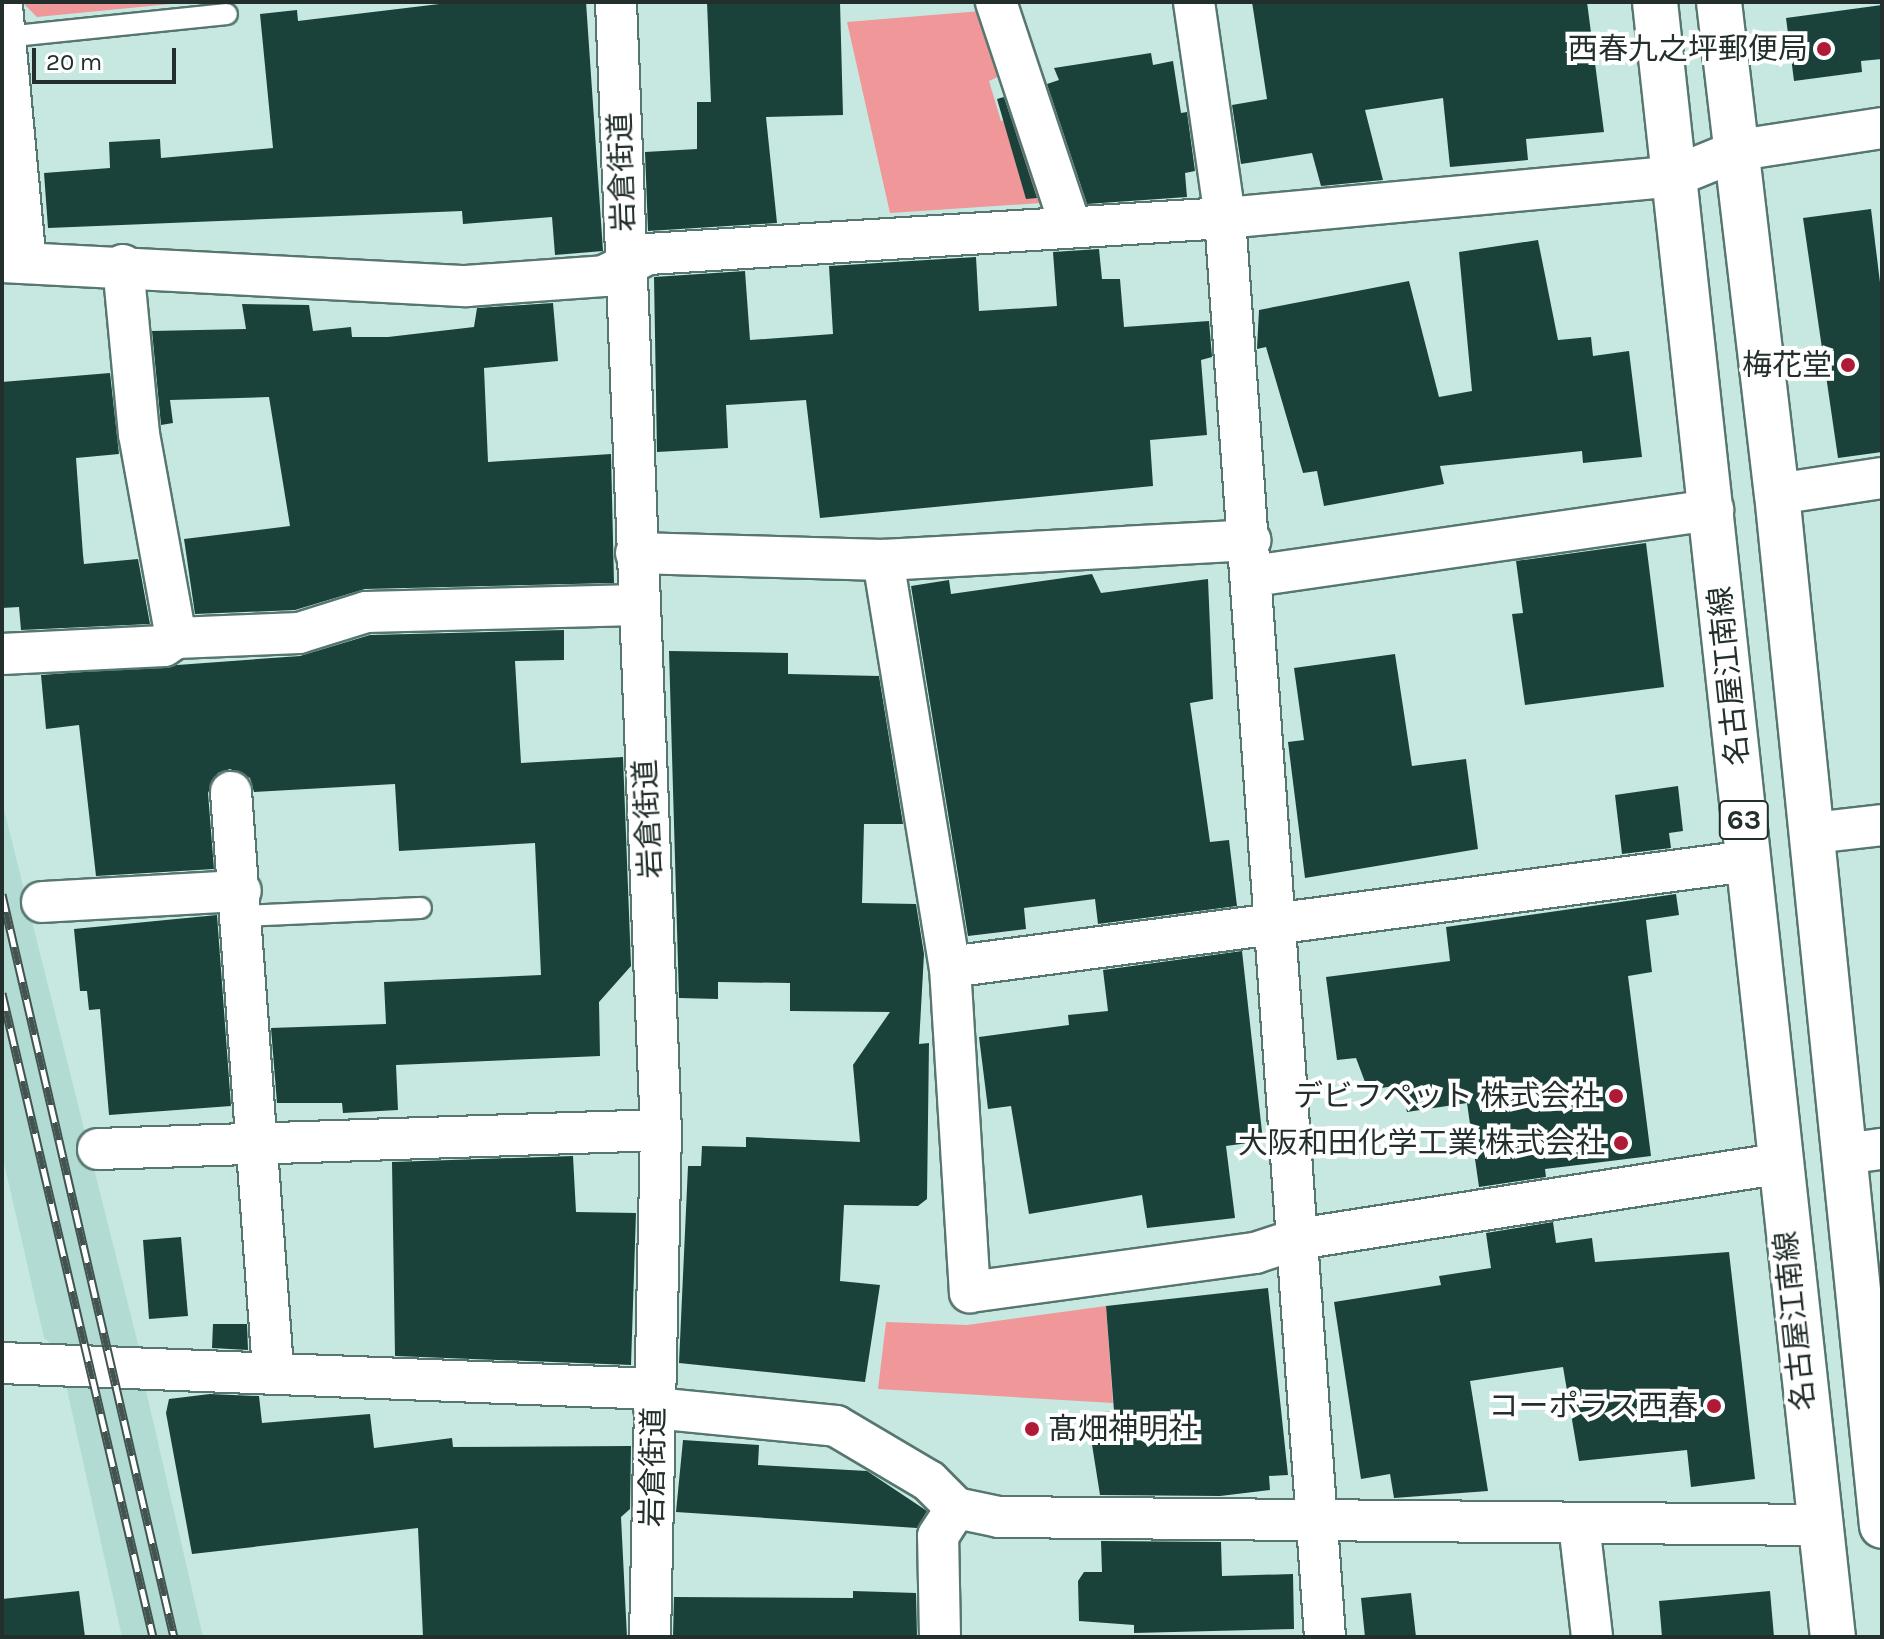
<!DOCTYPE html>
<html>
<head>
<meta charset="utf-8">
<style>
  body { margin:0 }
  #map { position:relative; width:1884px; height:1639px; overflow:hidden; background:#c6e8e0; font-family:Karla,"Noto Sans JP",sans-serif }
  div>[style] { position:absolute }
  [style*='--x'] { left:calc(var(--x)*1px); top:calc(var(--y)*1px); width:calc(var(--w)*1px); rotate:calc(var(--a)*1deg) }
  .built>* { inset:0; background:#b2dcd3 }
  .green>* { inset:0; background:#f0979a }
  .building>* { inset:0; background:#1a423b }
  .roads { filter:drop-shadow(2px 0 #577670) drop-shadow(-2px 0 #577670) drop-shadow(0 2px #577670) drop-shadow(0 -2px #577670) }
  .service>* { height:20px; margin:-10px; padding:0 10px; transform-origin:10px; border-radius:10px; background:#fff }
  .minor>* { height:40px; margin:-20px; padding:0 20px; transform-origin:20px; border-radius:20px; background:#fff }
  .primary>* { height:44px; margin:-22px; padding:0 22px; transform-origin:22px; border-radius:22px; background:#fff }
  .rail>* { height:9px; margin-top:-4.5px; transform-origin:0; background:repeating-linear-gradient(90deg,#fff 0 18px,#435450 0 36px); box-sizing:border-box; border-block:2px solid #435450 }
  .dots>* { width:22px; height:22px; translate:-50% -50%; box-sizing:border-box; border:4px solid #fff; border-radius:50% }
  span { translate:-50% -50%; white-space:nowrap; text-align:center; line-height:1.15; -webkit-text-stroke:8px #fff; paint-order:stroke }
  .shield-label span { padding:2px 6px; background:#fff; border:2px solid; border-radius:6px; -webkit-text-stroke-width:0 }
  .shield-label { font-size:28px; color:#222f2c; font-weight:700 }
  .poi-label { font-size:30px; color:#222f2c }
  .right { translate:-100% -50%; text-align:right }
  .left { translate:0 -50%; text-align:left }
  .street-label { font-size:30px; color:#222f2c }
  .frame { position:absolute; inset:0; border:4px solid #222f2c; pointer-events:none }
  .scale { position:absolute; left:32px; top:48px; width:144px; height:36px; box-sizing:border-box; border:4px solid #222f2c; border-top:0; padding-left:10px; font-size:24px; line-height:28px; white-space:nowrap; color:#222f2c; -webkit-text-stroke:6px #fff; paint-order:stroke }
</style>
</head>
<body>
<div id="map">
  <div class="built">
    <i style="clip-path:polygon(2px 802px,139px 1348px,134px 1359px,64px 1354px,44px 1338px,2px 1154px)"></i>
    <i style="clip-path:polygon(64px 1376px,144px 1382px,203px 1637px,122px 1637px)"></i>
  </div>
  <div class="green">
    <i style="clip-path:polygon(22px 2px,191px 2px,37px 17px)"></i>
    <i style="clip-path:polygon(981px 11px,1002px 75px,989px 81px,1001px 121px,1016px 118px,1041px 203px,890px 213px,847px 22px)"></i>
    <i style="clip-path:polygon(1106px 1306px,1113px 1403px,878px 1389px,886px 1322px,967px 1325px)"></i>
  </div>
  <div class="building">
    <i style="clip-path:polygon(456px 2px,586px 2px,603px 251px,555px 255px,552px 217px,463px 224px,462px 211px,48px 228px,44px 173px,110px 168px,109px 142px,160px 139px,161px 158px,273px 148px,260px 14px,297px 10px,298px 21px)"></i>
    <i style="clip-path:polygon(707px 2px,840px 2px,843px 115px,766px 117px,777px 223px,648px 231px,645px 152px,697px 149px,697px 102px,711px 102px)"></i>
    <i style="clip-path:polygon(1252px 2px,1587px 2px,1604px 132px,1526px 139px,1528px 160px,1450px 167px,1443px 98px,1365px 110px,1383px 180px,1321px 186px,1312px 153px,1241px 164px,1232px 105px,1267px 99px)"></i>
    <i style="clip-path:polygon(1882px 5px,1882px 59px,1861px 61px,1862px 72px,1794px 81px,1786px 18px)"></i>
    <i style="clip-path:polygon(1151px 53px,1153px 65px,1173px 61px,1181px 113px,1187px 112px,1195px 171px,1185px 173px,1187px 197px,1087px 204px,1047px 84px,1059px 80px,1054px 68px)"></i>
    <i style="clip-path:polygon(1004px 97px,1037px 198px,1026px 199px,997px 99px)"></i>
    <i style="clip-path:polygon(1871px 209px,1882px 299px,1882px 452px,1838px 458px,1803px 218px)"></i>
    <i style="clip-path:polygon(1538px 240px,1558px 340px,1591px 337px,1593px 356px,1629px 351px,1642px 457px,1583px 463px,1582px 451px,1440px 466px,1444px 484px,1324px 506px,1317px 471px,1303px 473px,1266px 347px,1257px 349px,1259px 310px,1409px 281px,1439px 397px,1472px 391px,1459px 252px)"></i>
    <i style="clip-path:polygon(1099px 249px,1102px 279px,1120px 279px,1124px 327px,1209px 321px,1212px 357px,1201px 360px,1207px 435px,1150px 440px,1153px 486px,820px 518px,806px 400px,726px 405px,728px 448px,657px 452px,654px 277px,745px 271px,750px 340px,833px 334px,829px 266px,976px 257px,979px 311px,1057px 306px,1053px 252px)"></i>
    <i style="clip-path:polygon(553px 303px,558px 361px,484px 368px,488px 462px,611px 454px,614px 583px,365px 589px,295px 610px,195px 614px,184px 539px,290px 526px,269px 397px,170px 400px,173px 423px,161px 425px,152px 331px,246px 329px,242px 304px,309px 305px,313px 331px,351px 327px,352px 337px,388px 337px,474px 327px,477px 308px)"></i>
    <i style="clip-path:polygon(110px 373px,119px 454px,76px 458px,83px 555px,84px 564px,138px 559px,150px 624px,21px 630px,19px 607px,2px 608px,2px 382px)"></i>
    <i style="clip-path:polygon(1646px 543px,1664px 687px,1525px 705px,1512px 614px,1523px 613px,1516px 561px)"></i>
    <i style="clip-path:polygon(1092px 574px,1101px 593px,1208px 579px,1213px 699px,1190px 703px,1210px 842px,1229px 840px,1237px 906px,1098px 924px,1095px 899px,1024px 908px,1026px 929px,968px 936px,911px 586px,949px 580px,951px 594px)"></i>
    <i style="clip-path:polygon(564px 630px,564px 660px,515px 661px,521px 763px,623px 757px,631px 966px,599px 1002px,600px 1056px,396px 1065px,398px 1110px,343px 1113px,342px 1103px,277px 1103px,271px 1028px,386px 1024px,384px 982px,541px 975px,535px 843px,399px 851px,395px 784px,254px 792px,250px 778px,230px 769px,218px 773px,208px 793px,214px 869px,96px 876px,79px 725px,46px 729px,41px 675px,300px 656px,370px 635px)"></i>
    <i style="clip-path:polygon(669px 651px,788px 653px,788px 674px,879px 676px,903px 824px,864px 824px,862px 903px,916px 904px,924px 954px,919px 1044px,929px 1043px,927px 1199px,918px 1206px,844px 1205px,840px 1281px,880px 1285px,865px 1382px,679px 1363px,688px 1166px,701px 1166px,702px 1146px,746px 1147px,746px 1137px,860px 1142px,853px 1065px,890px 1012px,790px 1011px,790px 983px,718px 982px,718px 999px,679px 998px)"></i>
    <i style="clip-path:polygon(1395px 654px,1412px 766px,1466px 759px,1478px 849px,1305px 878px,1288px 742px,1304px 740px,1294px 668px)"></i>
    <i style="clip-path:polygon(1678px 786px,1683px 831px,1669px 833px,1671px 848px,1622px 854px,1615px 795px)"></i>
    <i style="clip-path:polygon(1676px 894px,1679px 915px,1646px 920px,1652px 972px,1628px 976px,1651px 1156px,1545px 1169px,1546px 1177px,1479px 1187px,1467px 1103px,1407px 1112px,1401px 1085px,1368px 1090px,1356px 1058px,1337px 1060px,1326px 977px,1450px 961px,1446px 927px)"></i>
    <i style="clip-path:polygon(217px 915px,231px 1106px,109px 1115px,100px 1009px,89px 1010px,87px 991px,80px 991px,74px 929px)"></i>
    <i style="clip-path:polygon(1242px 951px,1263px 1141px,1226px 1146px,1235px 1218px,1147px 1228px,1142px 1195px,1029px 1214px,1011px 1106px,988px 1109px,979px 1037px,1069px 1025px,1068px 1015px,1108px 1011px,1103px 970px)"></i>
    <i style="clip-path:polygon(573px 1156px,576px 1212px,636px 1213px,631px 1365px,395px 1356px,392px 1162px)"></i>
    <i style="clip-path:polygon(1553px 1222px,1556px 1243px,1592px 1238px,1595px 1262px,1729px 1252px,1755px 1479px,1691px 1487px,1687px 1450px,1579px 1461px,1563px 1367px,1470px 1381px,1488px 1491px,1394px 1498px,1390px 1474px,1361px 1479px,1334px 1302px,1441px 1285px,1439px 1276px,1491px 1268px,1486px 1233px)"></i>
    <i style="clip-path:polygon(181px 1237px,188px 1316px,149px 1319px,143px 1240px)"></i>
    <i style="clip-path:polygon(1268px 1288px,1288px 1475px,1269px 1476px,1270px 1490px,1220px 1496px,1100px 1495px,1087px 1413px,1114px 1411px,1106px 1306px)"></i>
    <i style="clip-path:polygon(213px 1324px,247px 1324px,248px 1350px,212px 1348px)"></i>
    <i style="clip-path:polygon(210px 1394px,259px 1396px,262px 1423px,370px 1414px,374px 1448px,452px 1438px,453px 1447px,631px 1446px,630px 1509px,621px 1517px,627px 1637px,423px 1637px,418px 1528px,192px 1554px,166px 1413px,169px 1399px)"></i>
    <i style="clip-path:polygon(683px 1440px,759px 1445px,758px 1465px,867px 1471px,927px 1511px,917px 1528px,676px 1512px)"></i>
    <i style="clip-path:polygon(1101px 1541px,1221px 1542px,1222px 1576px,1293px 1574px,1294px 1629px,1134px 1633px,1134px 1625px,1079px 1621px,1078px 1581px,1084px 1572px,1102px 1572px)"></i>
    <i style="clip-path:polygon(79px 1591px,85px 1637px,2px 1637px,2px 1599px)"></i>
    <i style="clip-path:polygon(853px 1591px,916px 1593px,917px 1637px,673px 1637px,674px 1597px,853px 1598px)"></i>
    <i style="clip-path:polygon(1770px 1591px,1774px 1637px,1662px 1637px,1659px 1601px)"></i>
    <i style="clip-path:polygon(1411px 1593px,1416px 1637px,1365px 1637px,1361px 1598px)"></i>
  </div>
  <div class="roads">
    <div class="service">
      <i style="--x:5;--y:37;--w:223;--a:-5.9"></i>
      <i style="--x:242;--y:916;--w:179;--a:-2.6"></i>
    </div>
    <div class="minor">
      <i style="--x:616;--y:2;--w:1129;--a:87.72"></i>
      <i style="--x:661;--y:1130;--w:507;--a:91.24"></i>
      <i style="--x:996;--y:2;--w:234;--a:71.6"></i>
      <i style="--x:1194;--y:2;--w:218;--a:81.8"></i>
      <i style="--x:1225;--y:218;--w:1423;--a:85.97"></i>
      <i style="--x:2;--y:6;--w:258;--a:84.7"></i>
      <i style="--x:2;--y:262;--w:465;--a:3"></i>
      <i style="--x:466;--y:286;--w:138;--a:-4.1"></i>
      <i style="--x:604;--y:276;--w:49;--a:-26.6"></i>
      <i style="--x:648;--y:254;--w:578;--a:-3.57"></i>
      <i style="--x:1225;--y:218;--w:452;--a:-5.3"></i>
      <i style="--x:1675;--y:176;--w:69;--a:-22.1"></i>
      <i style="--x:1739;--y:150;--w:145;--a:-8.7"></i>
      <i style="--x:123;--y:265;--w:170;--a:84.6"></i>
      <i style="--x:139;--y:434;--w:207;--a:79.7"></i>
      <i style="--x:176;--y:638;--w:123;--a:-2.3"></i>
      <i style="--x:299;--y:633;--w:70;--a:-17.4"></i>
      <i style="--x:366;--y:612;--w:271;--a:-1.5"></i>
      <i style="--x:1777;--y:494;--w:106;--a:-8.7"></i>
      <i style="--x:636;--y:553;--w:247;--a:1.6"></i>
      <i style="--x:883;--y:560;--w:368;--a:-3.1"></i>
      <i style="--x:883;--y:560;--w:412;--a:80.7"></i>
      <i style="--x:950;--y:967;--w:326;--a:86.5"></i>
      <i style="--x:970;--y:1292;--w:288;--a:-7.8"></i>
      <i style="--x:1255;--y:1253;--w:45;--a:-18"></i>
      <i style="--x:1298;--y:1239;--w:485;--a:-8.9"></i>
      <i style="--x:1253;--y:576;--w:465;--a:-8.2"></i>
      <i style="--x:2;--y:654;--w:162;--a:-2.8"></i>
      <i style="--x:164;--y:646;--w:14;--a:-34"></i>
      <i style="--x:231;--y:792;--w:580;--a:85.84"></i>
      <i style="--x:1812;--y:833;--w:70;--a:-6.5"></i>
      <i style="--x:42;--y:902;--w:199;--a:-3.2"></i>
      <i style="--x:950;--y:967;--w:805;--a:-7.57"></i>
      <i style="--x:98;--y:1149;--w:563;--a:-1.93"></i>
      <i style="--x:1845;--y:1154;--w:37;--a:-8"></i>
      <i style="--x:2;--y:1363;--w:653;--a:2.28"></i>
      <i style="--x:654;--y:1408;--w:183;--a:5.6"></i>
      <i style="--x:836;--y:1426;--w:108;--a:30.6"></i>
      <i style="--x:929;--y:1481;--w:38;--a:45"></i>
      <i style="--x:956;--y:1508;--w:44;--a:11.8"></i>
      <i style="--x:999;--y:1517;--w:819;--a:0.56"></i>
      <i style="--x:1579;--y:1524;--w:114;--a:83.4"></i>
      <i style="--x:940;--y:1637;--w:101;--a:-91.1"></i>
      <i style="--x:938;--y:1536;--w:33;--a:-57"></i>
    </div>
    <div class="primary">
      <i style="--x:1655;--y:2;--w:1645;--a:83.79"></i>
      <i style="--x:1719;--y:2;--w:495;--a:83.3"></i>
      <i style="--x:1777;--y:494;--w:1037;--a:84.19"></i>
    </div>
  </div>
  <div class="rail">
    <i style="--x:2;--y:894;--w:763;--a:76.97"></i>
    <i style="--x:2;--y:993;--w:661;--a:76.8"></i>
  </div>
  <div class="dots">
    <i style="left:1824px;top:49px;background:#af1b37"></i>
    <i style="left:1848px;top:365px;background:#af1b37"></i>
    <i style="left:1616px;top:1096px;background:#af1b37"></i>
    <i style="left:1621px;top:1143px;background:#af1b37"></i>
    <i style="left:1714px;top:1406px;background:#af1b37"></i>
    <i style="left:1032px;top:1429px;background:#af1b37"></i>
  </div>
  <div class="shield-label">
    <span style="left:1744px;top:820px">63</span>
  </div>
  <div class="poi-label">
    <span class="right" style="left:1808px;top:49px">西春九之坪郵便局</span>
    <span class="right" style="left:1832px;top:365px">梅花堂</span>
    <span class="right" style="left:1600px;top:1096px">デビフペット 株式会社</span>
    <span class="right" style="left:1605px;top:1143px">大阪和田化学工業 株式会社</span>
    <span class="right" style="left:1698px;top:1406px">コーポラス西春</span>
    <span class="left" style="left:1048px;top:1429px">髙畑神明社</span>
  </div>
  <div class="street-label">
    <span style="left:622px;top:172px;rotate:-92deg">岩倉街道</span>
    <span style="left:1729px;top:676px;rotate:-96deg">名古屋江南線</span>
    <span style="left:648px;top:819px;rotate:-93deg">岩倉街道</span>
    <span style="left:1795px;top:1321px;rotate:-96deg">名古屋江南線</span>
    <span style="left:653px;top:1467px;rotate:-89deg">岩倉街道</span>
  </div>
  <div class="frame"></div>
  <div class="scale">20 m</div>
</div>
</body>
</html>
